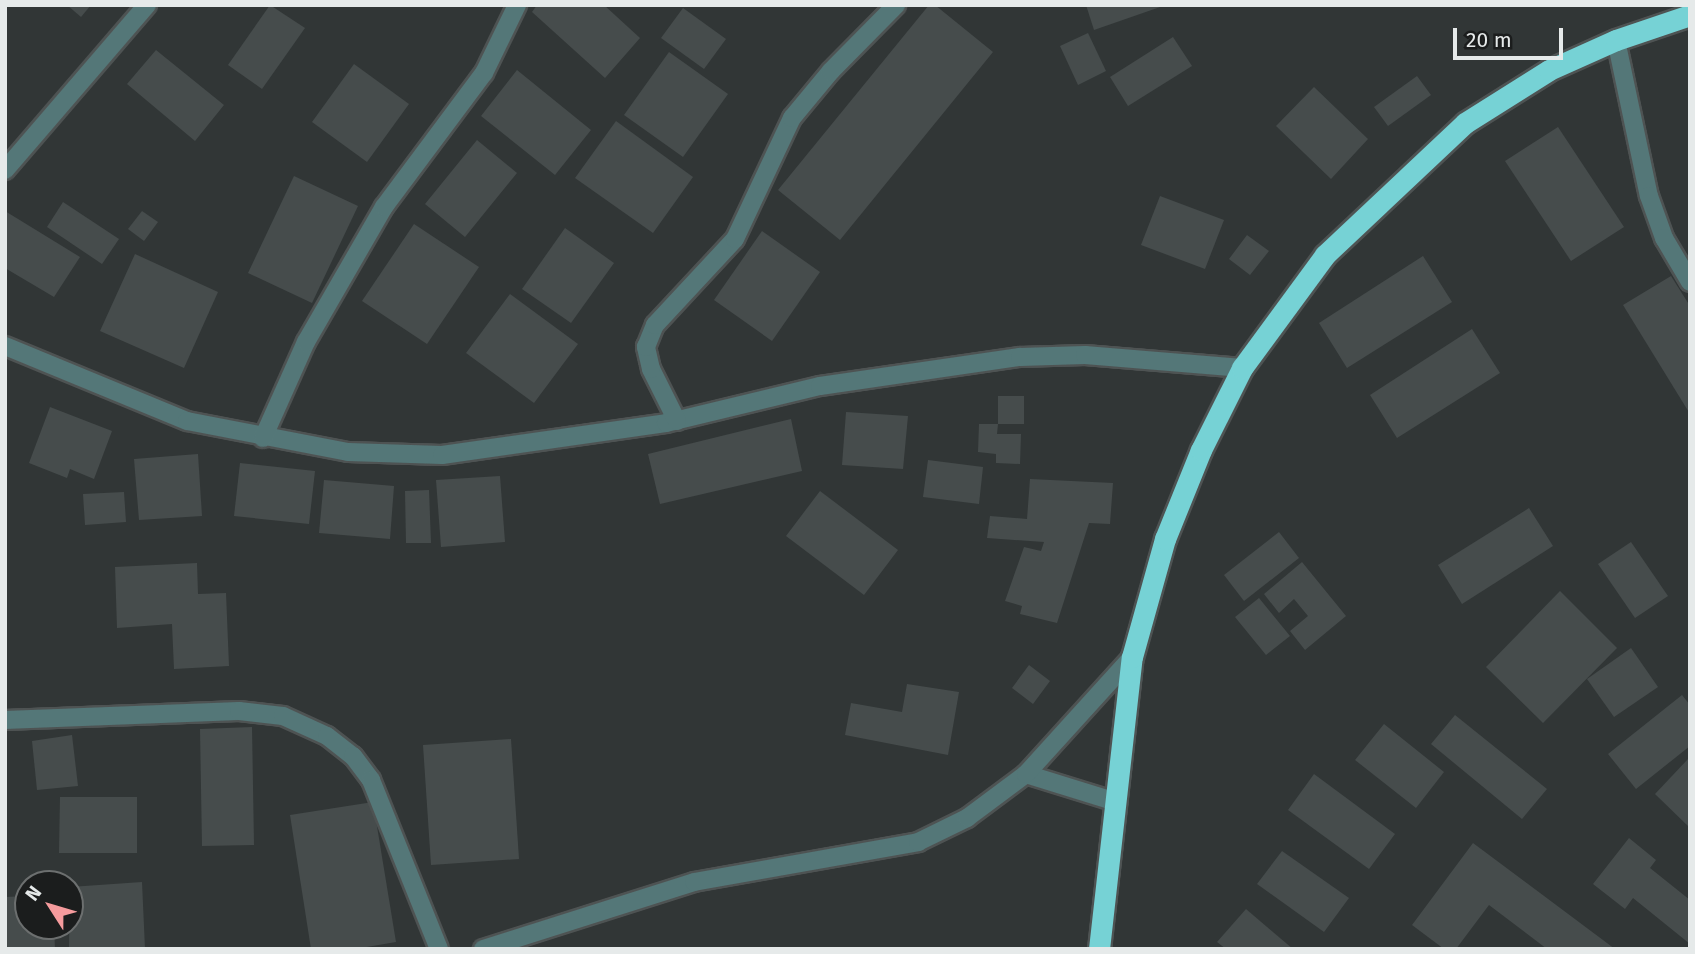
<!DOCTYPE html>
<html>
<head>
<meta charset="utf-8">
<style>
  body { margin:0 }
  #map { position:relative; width:1695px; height:954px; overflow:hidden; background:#313636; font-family:"Fira Sans",sans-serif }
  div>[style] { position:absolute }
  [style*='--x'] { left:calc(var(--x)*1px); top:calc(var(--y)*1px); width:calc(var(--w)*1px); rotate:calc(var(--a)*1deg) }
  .building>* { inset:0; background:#464c4c }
  .roads { filter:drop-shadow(2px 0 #4e5353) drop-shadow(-2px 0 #4e5353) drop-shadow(0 2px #4e5353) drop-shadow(0 -2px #4e5353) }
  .street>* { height:18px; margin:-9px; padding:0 9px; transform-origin:9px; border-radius:9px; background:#547778 }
  .highway>* { height:21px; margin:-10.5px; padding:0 10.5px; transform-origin:10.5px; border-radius:10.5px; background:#76d2d5 }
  span { translate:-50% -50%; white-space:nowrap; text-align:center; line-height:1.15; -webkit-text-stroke:5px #1b1d1d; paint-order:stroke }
  .frame { position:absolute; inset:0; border:7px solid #e6eaea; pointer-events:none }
  .north { position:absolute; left:14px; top:870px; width:70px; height:70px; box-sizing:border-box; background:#1b1d1d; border:2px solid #6c6f6f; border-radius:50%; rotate:307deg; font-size:19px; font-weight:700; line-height:28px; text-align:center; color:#e6eaea }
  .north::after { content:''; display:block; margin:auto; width:24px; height:32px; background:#f59b9d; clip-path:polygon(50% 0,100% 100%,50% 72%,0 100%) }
  .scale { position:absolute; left:1453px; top:28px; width:110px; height:32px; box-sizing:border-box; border:4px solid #e6eaea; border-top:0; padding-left:9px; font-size:21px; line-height:24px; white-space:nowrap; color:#e6eaea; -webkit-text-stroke:5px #1b1d1d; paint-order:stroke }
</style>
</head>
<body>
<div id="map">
  <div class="building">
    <i style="clip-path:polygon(67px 5px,91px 5px,81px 17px)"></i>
    <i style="clip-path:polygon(270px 5px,305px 28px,262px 89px,228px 65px)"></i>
    <i style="clip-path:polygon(537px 5px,604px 5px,640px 38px,605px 78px,532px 12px)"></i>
    <i style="clip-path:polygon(929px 5px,935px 5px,993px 52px,840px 240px,778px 190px)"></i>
    <i style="clip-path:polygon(1086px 5px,1163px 5px,1163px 6px,1094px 30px)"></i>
    <i style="clip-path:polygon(683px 8px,726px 39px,704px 69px,661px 38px)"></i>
    <i style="clip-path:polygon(1088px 33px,1106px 71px,1078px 85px,1060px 46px)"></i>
    <i style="clip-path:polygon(1173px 37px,1192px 66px,1128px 106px,1110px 77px)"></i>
    <i style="clip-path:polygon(156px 50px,224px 105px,195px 141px,127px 84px)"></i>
    <i style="clip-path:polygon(669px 52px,728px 94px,683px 157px,624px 115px)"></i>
    <i style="clip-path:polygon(354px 64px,409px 104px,367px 162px,312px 122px)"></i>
    <i style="clip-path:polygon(517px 70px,591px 130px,555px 175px,481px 116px)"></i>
    <i style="clip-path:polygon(1417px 76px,1431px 95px,1388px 126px,1374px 107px)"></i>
    <i style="clip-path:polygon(1314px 87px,1368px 139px,1331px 179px,1276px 126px)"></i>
    <i style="clip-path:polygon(616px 121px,693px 177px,653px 233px,575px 178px)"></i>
    <i style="clip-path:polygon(1558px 127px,1624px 227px,1571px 261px,1505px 161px)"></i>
    <i style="clip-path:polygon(477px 140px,517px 173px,465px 237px,425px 204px)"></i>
    <i style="clip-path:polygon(294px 176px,358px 206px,312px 303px,248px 273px)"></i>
    <i style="clip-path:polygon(1160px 196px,1224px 220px,1205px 269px,1141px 245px)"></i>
    <i style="clip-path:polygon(63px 202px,119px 239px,102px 264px,47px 227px)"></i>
    <i style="clip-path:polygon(5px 211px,80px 257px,54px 297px,5px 268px)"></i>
    <i style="clip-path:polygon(142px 211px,158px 222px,144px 241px,128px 229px)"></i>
    <i style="clip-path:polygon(414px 224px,479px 267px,427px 344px,362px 301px)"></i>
    <i style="clip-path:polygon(565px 228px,614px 263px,571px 323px,522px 289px)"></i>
    <i style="clip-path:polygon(762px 231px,820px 272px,772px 341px,714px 300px)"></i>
    <i style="clip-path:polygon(1247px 235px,1269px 251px,1250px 275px,1229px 259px)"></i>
    <i style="clip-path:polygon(135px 254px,218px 292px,184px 368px,100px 331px)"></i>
    <i style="clip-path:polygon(1423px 256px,1452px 302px,1347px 368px,1319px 323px)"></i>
    <i style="clip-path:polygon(1671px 276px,1690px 306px,1690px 414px,1623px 305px)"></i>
    <i style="clip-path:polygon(510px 294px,578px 344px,534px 403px,466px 353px)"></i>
    <i style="clip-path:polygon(1472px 329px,1500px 373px,1397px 438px,1370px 395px)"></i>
    <i style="clip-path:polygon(998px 396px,1024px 396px,1024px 424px,998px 424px)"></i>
    <i style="clip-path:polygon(50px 407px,112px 431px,94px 479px,70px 469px,67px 478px,29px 463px)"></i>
    <i style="clip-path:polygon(846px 412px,908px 416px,903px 469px,842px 465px)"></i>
    <i style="clip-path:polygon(791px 419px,802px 471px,660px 504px,648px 454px)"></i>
    <i style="clip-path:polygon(979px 424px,998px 424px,997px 434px,1021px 434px,1020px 464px,996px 463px,996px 454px,978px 452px)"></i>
    <i style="clip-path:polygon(198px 454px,202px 516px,139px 520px,134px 459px)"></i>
    <i style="clip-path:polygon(928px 460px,983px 467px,979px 504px,923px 497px)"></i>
    <i style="clip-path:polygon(240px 463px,315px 471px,309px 524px,234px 516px)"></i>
    <i style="clip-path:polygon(500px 476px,505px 542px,441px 547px,436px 480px)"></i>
    <i style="clip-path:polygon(1030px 479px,1113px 483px,1110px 524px,1089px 523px,1057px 623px,1020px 614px,1022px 606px,1005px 601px,1024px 547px,1041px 551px,1044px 542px,987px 538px,990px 516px,1027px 519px)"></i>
    <i style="clip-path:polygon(324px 480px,394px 486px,390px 539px,319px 533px)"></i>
    <i style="clip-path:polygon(429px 490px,431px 543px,406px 543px,405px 491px)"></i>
    <i style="clip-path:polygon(820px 491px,898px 550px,864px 595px,786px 536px)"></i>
    <i style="clip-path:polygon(124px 492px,126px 522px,85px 525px,83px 494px)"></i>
    <i style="clip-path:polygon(1529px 508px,1553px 546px,1462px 604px,1438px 565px)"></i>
    <i style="clip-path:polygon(1279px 532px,1299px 558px,1244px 601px,1224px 575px)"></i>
    <i style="clip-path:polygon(1631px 542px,1668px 596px,1635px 618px,1598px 564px)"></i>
    <i style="clip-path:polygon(1302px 562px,1346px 616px,1305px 650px,1290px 631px,1308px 616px,1294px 599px,1279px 613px,1264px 594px)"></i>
    <i style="clip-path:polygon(197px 563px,198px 594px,226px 593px,229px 666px,174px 669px,172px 624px,117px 628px,115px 567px)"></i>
    <i style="clip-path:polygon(1560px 591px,1617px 648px,1543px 723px,1486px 667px)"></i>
    <i style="clip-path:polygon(1259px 598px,1290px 636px,1266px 655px,1235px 617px)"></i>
    <i style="clip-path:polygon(1631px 648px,1658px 687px,1614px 717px,1587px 679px)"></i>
    <i style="clip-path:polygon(1029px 665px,1050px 681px,1033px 704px,1012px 688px)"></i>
    <i style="clip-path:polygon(907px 684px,959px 692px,948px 755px,845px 735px,851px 703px,902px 712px)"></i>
    <i style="clip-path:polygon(1682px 695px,1690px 705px,1690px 746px,1636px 789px,1608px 754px)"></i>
    <i style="clip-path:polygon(1455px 715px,1547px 789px,1522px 819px,1431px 744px)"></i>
    <i style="clip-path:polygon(1384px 724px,1444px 772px,1416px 808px,1355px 760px)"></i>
    <i style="clip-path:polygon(252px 727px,254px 845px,202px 846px,200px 729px)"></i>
    <i style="clip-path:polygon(72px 735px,78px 786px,37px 790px,32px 741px)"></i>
    <i style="clip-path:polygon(511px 739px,519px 859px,431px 865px,423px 745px)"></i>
    <i style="clip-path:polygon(1688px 759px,1690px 761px,1690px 828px,1655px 794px)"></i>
    <i style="clip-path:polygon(1314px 774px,1395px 834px,1369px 869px,1288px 810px)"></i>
    <i style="clip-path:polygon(60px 797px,137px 797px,137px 853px,59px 853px)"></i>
    <i style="clip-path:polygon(373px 802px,396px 942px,355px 949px,311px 949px,290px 815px)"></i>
    <i style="clip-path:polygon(1629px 838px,1656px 860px,1650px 868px,1690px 900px,1690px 944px,1633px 898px,1625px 909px,1593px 884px)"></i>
    <i style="clip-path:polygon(1473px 843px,1615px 949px,1547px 949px,1489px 905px,1456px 949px,1444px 949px,1412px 925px)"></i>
    <i style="clip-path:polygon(1282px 851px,1349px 898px,1324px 932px,1257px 884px)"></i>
    <i style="clip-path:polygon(142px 882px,145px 949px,69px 949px,70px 887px)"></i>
    <i style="clip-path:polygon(28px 896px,28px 926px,54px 926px,55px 949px,5px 949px,5px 897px)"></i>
    <i style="clip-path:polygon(1246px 909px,1293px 949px,1226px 949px,1217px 942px)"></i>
  </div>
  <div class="roads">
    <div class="street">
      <i style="--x:1616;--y:40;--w:159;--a:78.1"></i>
      <i style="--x:1649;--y:196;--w:45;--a:70.3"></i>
      <i style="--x:1664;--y:238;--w:51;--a:59.4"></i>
      <i style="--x:5;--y:170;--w:218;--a:-49.3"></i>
      <i style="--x:5;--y:346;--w:197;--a:22.4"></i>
      <i style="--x:187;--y:421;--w:164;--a:10.9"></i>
      <i style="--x:348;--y:452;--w:94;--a:1.8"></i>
      <i style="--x:442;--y:455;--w:226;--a:-8.1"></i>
      <i style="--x:666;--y:423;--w:158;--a:-13.5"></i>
      <i style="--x:820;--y:386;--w:202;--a:-8.3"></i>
      <i style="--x:1020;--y:357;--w:65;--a:-1.8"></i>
      <i style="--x:1085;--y:355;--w:158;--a:4.7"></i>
      <i style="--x:677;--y:421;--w:58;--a:-116.6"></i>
      <i style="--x:651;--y:369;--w:23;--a:-103"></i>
      <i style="--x:646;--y:347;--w:24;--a:-68"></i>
      <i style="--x:655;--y:325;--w:117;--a:-47.1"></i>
      <i style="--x:735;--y:239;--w:134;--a:-64.8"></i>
      <i style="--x:792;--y:118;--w:61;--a:-50.3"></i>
      <i style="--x:831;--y:71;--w:93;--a:-45.4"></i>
      <i style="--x:263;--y:438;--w:105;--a:-65.9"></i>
      <i style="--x:306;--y:342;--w:156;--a:-60"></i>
      <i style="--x:384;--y:207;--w:167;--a:-53.3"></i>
      <i style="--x:484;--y:73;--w:76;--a:-64.1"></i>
      <i style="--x:5;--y:720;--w:234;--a:-2.2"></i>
      <i style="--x:239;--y:711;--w:44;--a:6.5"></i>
      <i style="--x:283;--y:716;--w:48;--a:24.4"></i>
      <i style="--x:327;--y:736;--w:33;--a:38"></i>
      <i style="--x:353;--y:756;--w:30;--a:53"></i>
      <i style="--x:371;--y:780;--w:182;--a:68.1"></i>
      <i style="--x:1026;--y:774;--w:91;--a:17.2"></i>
      <i style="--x:483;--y:949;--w:221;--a:-17.6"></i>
      <i style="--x:694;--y:882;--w:228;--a:-10.1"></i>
      <i style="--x:918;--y:842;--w:55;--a:-26.1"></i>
      <i style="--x:967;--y:818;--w:74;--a:-36.7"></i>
      <i style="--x:1026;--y:774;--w:158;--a:-47.8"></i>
    </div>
    <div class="highway">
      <i style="--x:1099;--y:949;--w:294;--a:-83.6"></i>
      <i style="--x:1132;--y:657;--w:123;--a:-74.4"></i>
      <i style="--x:1165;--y:539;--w:96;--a:-68"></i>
      <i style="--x:1201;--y:450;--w:92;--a:-63.4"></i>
      <i style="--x:1242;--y:368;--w:140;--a:-53.7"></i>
      <i style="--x:1325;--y:255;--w:192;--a:-43.3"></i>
      <i style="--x:1465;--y:123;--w:99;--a:-32.2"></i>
      <i style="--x:1549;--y:70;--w:73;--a:-24.1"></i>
      <i style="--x:1616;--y:40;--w:78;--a:-18.7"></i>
    </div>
  </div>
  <div class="frame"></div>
  <div class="north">N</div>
  <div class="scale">20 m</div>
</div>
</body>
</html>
